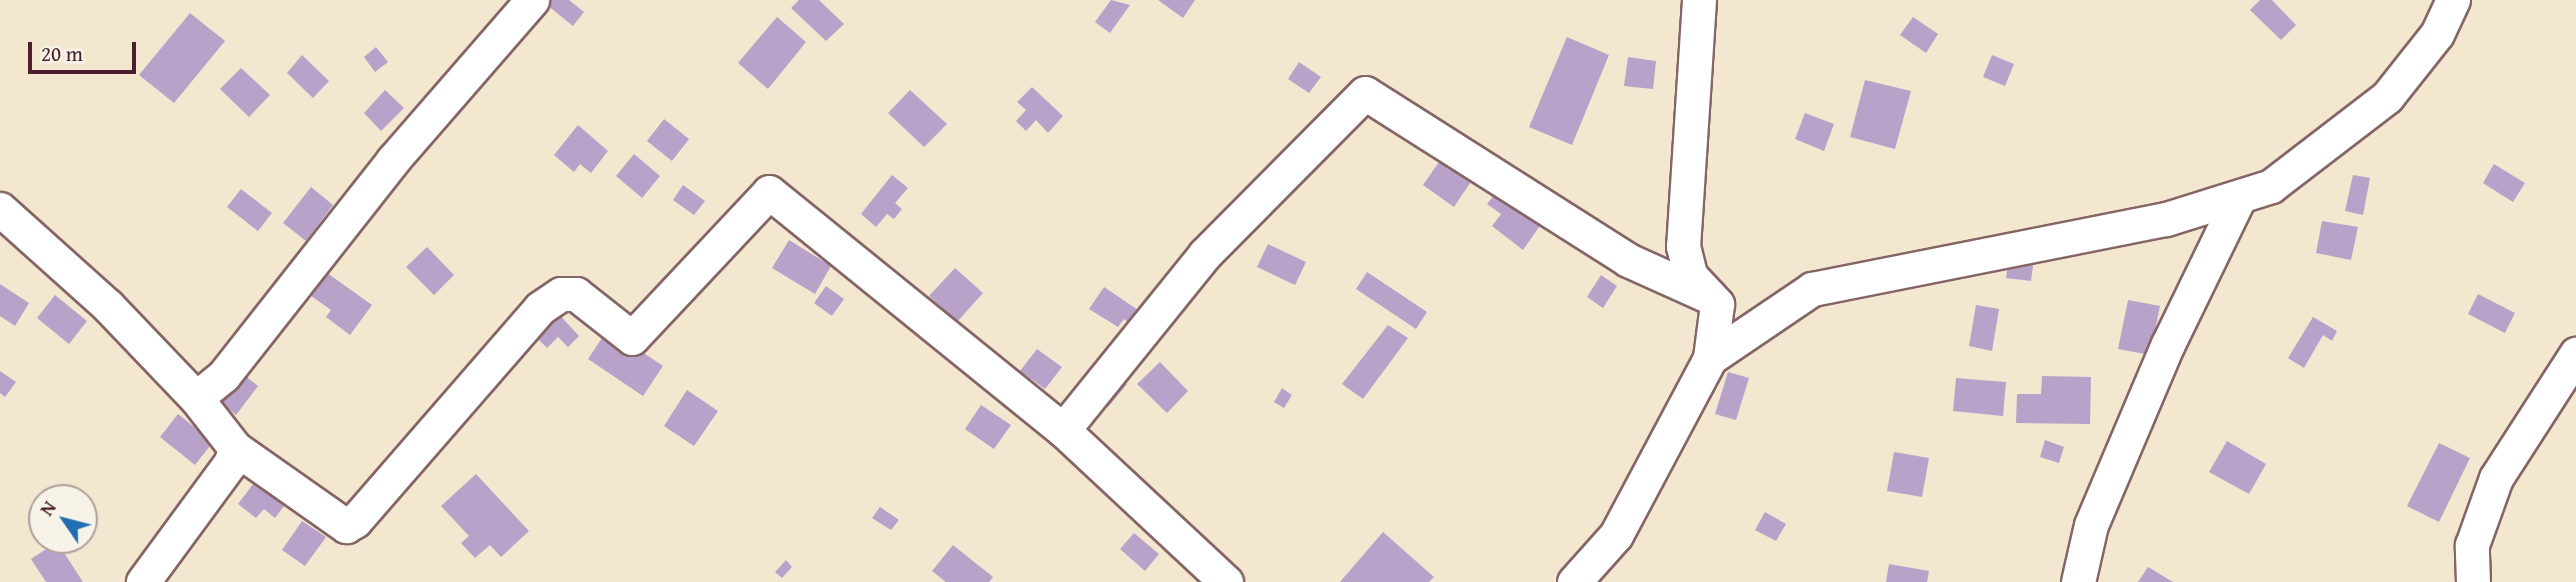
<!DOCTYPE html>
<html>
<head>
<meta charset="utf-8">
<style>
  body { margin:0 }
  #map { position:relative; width:2576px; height:582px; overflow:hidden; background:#f3e7d0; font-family:"Gentium Book Plus",serif }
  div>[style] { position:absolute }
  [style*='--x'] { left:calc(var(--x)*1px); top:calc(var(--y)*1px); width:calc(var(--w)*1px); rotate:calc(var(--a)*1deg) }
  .building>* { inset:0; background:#b8a2c9 }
  .roads { filter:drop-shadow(2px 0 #856565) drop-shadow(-2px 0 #856565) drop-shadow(0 2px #856565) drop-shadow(0 -2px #856565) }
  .minor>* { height:33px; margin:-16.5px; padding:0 16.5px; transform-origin:16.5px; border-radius:16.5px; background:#fff }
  span { translate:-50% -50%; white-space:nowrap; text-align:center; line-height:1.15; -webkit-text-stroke:6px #f7f3e8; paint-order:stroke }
  .north { position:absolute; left:28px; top:484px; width:70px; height:70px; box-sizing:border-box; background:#f7f3e8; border:2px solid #b29e9c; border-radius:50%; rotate:305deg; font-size:19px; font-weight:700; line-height:28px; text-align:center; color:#4a1f2b }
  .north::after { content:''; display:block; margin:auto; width:24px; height:32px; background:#1f6fb2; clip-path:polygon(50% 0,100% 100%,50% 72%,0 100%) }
  .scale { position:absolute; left:28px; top:42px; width:108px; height:32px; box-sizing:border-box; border:4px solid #4a1f2b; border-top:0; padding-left:9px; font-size:21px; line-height:24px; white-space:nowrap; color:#4a1f2b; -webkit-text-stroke:5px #f7f3e8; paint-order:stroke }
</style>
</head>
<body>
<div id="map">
  <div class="building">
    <i style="clip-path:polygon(551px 0,569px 0,584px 12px,573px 26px,547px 5px)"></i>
    <i style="clip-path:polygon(799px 0,819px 0,844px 24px,826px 41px,791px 8px)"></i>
    <i style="clip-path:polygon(1111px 0,1130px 5px,1110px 33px,1095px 22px)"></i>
    <i style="clip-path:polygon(1158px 0,1195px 0,1183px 18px)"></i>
    <i style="clip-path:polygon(2260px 0,2272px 0,2296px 25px,2281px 40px,2250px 10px)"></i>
    <i style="clip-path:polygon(190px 13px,225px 41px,174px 103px,139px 75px)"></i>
    <i style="clip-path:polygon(777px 17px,806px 42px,768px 89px,738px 63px)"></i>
    <i style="clip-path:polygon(1913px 17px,1938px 34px,1926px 53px,1900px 35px)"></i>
    <i style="clip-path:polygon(1567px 37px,1609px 55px,1572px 145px,1529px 127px)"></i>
    <i style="clip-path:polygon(376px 47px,388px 62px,375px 72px,364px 57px)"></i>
    <i style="clip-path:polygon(302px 55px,329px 81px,313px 98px,287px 73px)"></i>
    <i style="clip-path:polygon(1992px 55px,2014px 64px,2005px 86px,1983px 77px)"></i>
    <i style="clip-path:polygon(1628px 57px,1656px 61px,1653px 89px,1624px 86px)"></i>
    <i style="clip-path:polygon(1299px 62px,1321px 77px,1309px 93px,1288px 79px)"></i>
    <i style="clip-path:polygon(241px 68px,270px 95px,249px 117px,220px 89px)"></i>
    <i style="clip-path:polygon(1865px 80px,1911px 91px,1895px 149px,1850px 137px)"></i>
    <i style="clip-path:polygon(1032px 87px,1063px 116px,1048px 133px,1036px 120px,1026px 131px,1016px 121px,1026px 110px,1017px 102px)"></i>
    <i style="clip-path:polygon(385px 90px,404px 108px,381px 131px,364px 113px)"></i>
    <i style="clip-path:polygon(910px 90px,947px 124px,924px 147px,888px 113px)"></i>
    <i style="clip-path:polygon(1805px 113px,1834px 124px,1824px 151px,1795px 139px)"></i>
    <i style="clip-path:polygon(664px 119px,689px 139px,672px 161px,647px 141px)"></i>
    <i style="clip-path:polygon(578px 125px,608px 151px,591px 173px,580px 164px,574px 172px,554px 155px)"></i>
    <i style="clip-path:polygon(634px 154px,660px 176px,642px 198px,616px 176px)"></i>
    <i style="clip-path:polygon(1441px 159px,1472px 180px,1454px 207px,1423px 185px)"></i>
    <i style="clip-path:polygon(2494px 164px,2525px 183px,2513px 202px,2483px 183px)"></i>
    <i style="clip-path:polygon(892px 175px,908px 188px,895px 203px,902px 209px,894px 219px,887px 214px,876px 227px,861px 214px)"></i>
    <i style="clip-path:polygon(2353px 175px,2370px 178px,2363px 215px,2345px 211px)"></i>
    <i style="clip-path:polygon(683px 185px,705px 201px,694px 215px,673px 200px)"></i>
    <i style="clip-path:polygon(311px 187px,333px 205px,306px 241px,283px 223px)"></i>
    <i style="clip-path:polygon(1500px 188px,1544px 220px,1523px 250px,1492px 226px,1501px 214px,1487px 204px)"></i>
    <i style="clip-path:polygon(241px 189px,272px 213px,258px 231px,227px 207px)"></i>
    <i style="clip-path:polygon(2322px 221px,2358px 227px,2351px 260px,2316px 253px)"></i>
    <i style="clip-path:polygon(789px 240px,831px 266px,815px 294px,772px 268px)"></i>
    <i style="clip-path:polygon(1268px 244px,1306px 262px,1295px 285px,1257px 267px)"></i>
    <i style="clip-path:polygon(427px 247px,454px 275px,434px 295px,406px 267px)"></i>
    <i style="clip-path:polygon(2008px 263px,2033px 265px,2031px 281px,2006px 278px)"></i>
    <i style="clip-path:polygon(955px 268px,983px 293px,957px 322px,929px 296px)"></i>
    <i style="clip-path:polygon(323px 270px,372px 305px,350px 335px,326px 317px,331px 310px,307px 293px)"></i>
    <i style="clip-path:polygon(1367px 272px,1427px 312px,1416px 329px,1356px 289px)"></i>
    <i style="clip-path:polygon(1601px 275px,1617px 286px,1603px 308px,1587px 297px)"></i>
    <i style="clip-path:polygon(0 284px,29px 303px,15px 326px,0 316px)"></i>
    <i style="clip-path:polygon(826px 286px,844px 299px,832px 316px,814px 303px)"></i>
    <i style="clip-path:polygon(1104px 287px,1138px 310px,1129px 323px,1124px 319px,1118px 327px,1089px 309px)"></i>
    <i style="clip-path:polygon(2478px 294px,2515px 313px,2505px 333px,2468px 314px)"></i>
    <i style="clip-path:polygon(55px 295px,87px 321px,69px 344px,37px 318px)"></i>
    <i style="clip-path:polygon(2128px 300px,2160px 306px,2150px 355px,2118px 349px)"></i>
    <i style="clip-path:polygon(1976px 305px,1999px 309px,1992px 351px,1969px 346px)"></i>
    <i style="clip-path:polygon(555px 310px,579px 336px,568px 347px,558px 337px,547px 348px,532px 333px)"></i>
    <i style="clip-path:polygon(2313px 317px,2337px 331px,2332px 341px,2323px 335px,2304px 368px,2288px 358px)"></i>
    <i style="clip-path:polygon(1388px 325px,1408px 338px,1363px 399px,1342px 384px)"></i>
    <i style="clip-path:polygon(608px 329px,663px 366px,643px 396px,588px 359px)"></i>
    <i style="clip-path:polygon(1037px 349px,1062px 367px,1045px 389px,1020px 371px)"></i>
    <i style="clip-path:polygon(1160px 362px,1188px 391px,1167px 413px,1137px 384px)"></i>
    <i style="clip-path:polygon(0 371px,16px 382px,5px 397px,0 393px)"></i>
    <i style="clip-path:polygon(1112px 372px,1127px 384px,1108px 407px,1093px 394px)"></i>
    <i style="clip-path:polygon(1728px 372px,1749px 378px,1736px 420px,1715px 414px)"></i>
    <i style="clip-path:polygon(243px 374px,258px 386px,236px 415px,220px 402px)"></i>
    <i style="clip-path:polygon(2042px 376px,2091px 377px,2090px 424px,2016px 423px,2017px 394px,2041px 394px)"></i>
    <i style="clip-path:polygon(1956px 378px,2006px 382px,2003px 416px,1953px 411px)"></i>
    <i style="clip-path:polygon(1282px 388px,1292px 395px,1284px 408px,1274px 402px)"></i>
    <i style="clip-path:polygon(687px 390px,718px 411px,694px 446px,664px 426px)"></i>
    <i style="clip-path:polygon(981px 405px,1011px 425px,994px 449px,965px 429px)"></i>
    <i style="clip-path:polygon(178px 414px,213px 442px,195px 465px,160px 437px)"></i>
    <i style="clip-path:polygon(2045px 440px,2064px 447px,2059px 463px,2040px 457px)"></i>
    <i style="clip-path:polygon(2227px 441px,2266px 464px,2249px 494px,2209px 472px)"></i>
    <i style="clip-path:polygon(2439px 443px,2470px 458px,2439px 522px,2407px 506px)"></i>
    <i style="clip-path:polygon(1894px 452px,1929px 458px,1922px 497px,1887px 491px)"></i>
    <i style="clip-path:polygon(476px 474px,529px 531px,501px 557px,490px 545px,475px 558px,461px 543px,469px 536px,441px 506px)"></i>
    <i style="clip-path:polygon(257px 479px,287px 502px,275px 518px,264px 509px,256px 518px,238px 504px)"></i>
    <i style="clip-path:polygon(880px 507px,899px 520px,891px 530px,872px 518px)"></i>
    <i style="clip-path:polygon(1765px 512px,1786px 524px,1776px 541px,1755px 530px)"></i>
    <i style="clip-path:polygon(302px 521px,326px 537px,305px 566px,282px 550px)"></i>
    <i style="clip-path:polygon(1383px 532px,1434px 577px,1429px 582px,1340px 582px)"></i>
    <i style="clip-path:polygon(1134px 533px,1159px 554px,1145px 571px,1120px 549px)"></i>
    <i style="clip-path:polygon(57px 542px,83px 582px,46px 582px,31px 559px)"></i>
    <i style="clip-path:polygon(953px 545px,993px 577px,989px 582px,946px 582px,932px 571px)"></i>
    <i style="clip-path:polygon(786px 560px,792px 567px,782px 578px,775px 572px)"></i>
    <i style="clip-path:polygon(1889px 564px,1929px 571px,1927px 582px,1886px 582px)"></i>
    <i style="clip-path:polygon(2148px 567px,2173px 582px,2138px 582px)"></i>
  </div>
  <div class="roads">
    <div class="minor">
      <i style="--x:1699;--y:0;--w:247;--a:93.7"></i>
      <i style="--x:1683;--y:246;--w:30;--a:76"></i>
      <i style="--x:1690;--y:275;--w:40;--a:47"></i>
      <i style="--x:1717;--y:304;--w:54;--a:97.4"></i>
      <i style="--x:0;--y:209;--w:144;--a:41.9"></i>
      <i style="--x:107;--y:305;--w:129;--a:46.3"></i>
      <i style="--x:196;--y:398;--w:63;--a:52"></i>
      <i style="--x:235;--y:448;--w:15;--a:106"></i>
      <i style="--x:231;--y:462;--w:149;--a:126.3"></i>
      <i style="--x:196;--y:398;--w:36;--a:-39"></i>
      <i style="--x:224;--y:375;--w:273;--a:-51.8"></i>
      <i style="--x:393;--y:160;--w:212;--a:-49"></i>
      <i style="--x:1063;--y:430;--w:225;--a:-51.1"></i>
      <i style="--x:1204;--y:255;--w:228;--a:-45.2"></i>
      <i style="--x:1365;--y:93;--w:312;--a:32.4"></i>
      <i style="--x:1628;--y:260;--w:90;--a:24.3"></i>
      <i style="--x:235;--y:448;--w:136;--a:35.1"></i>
      <i style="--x:346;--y:526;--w:10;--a:-29"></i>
      <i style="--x:355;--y:521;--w:282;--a:-49"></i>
      <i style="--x:540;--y:308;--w:25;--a:-34"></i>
      <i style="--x:561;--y:294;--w:15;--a:0"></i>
      <i style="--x:576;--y:294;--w:71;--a:38.2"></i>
      <i style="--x:632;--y:338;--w:200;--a:-46.8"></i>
      <i style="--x:769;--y:192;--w:378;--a:39"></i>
      <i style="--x:1063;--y:430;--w:223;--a:43"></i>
      <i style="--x:1574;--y:582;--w:63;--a:-48.2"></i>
      <i style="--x:1616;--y:535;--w:200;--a:-62"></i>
      <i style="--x:1710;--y:358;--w:123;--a:-34.1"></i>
      <i style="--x:1812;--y:289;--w:361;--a:-11.2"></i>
      <i style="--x:2166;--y:219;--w:110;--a:-17.4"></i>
      <i style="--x:2271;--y:186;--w:146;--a:-37.5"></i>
      <i style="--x:2387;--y:97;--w:80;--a:-51.6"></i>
      <i style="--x:2437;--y:34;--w:38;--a:-65"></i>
      <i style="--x:2078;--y:582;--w:58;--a:-77.2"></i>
      <i style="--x:2091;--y:525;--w:197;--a:-67"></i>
      <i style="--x:2168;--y:344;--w:160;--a:-64.1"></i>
      <i style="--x:2473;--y:582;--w:37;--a:-92"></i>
      <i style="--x:2472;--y:545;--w:71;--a:-70.3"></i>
      <i style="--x:2496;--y:478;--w:148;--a:-57.2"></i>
    </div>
  </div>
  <div class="north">N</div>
  <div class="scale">20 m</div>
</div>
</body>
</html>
